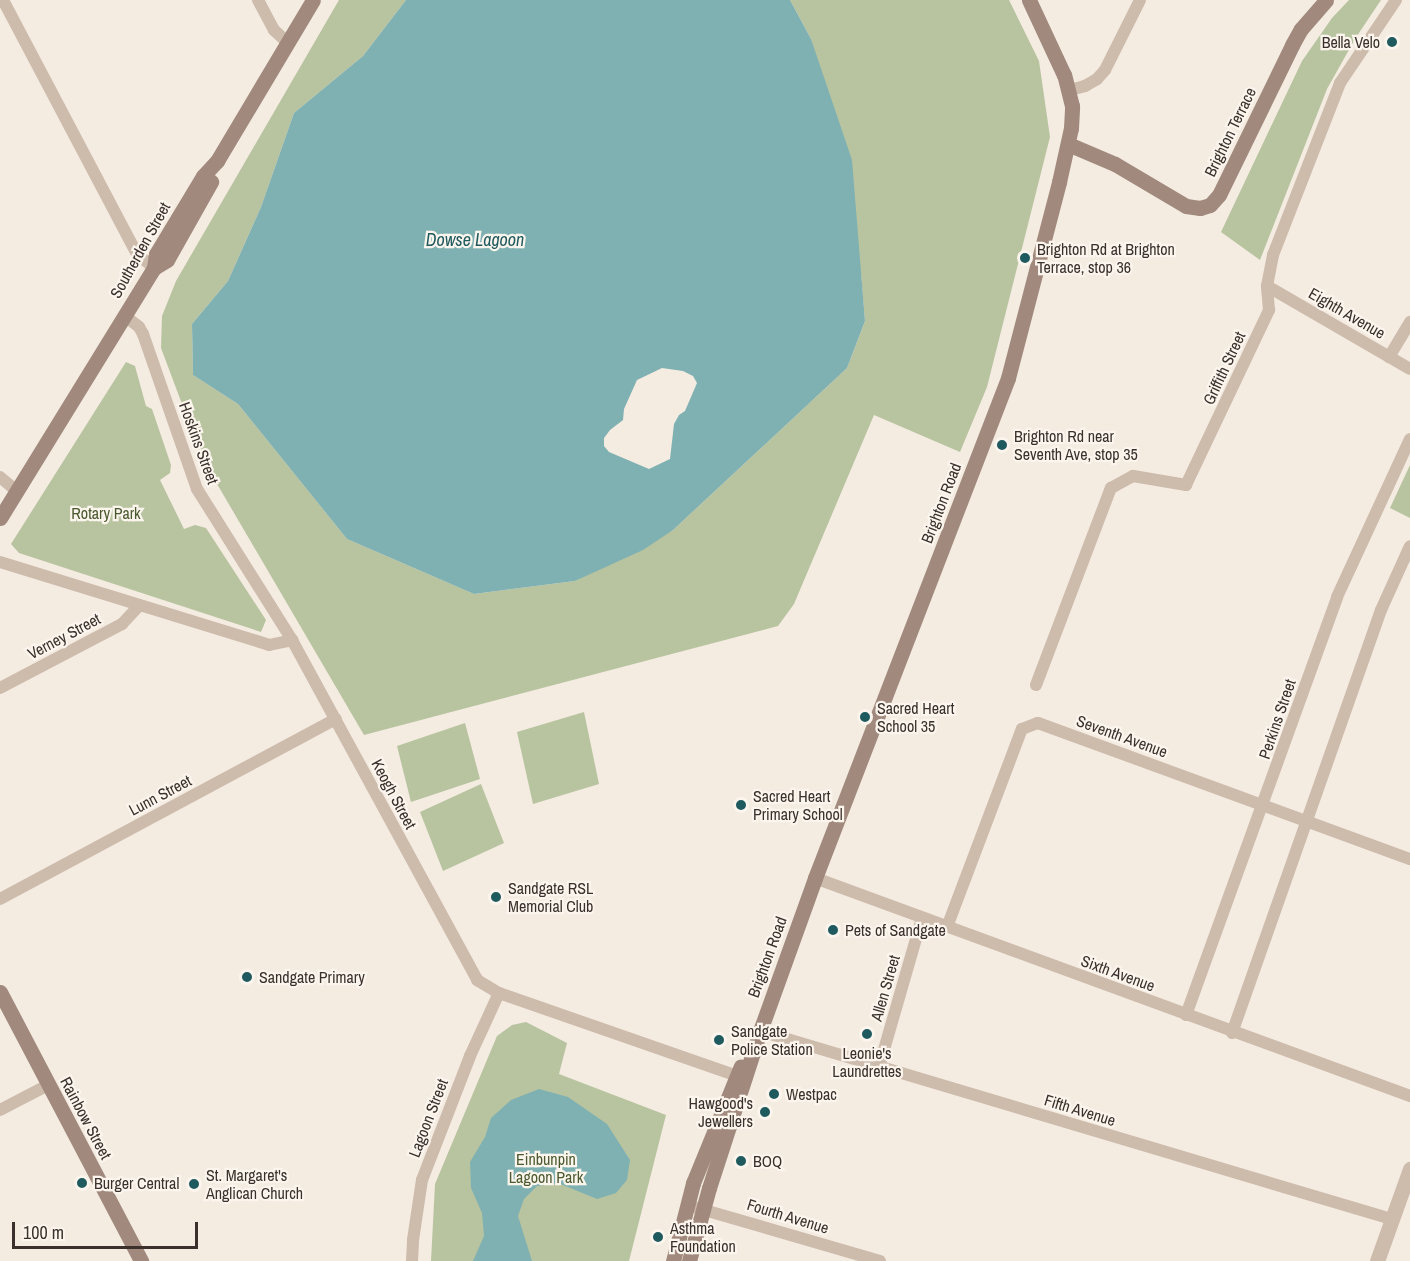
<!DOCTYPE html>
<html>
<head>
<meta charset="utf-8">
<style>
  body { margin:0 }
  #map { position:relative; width:1410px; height:1261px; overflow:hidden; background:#f4ebe1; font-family:"Archivo Narrow",sans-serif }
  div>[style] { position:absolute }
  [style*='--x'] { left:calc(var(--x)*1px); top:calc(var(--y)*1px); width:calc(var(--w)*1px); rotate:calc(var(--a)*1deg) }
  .green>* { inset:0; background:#b8c4a0 }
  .water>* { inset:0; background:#7fb0b2 }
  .minor>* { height:12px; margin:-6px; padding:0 6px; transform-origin:6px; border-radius:6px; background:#cdbbac }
  .tertiary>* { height:15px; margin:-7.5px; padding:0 7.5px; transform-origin:7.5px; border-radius:7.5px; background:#cdbbac }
  .secondary>* { height:15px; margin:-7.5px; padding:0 7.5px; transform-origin:7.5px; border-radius:7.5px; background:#a18a7d }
  .dots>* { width:16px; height:16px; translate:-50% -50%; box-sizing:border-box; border:3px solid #fbf5ee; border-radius:50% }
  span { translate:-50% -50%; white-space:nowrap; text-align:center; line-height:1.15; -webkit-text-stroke:4.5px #fbf5ee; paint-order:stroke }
  .poi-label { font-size:16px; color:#3b302b }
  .right { translate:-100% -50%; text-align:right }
  .left { translate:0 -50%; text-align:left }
  .street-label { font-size:16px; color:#3b302b }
  .park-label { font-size:16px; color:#4a5a2e }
  .water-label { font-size:18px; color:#1f5a5e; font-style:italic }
  .scale { position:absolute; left:12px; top:1222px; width:186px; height:27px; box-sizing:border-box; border:3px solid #3b302b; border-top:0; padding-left:8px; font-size:18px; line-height:21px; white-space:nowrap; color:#3b302b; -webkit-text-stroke:4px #fbf5ee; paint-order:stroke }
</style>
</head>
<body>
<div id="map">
  <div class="green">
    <i style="clip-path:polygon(339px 0,406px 0,363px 56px,294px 113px,261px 207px,228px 281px,192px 324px,193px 375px,238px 404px,347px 539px,474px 594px,575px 581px,673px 530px,847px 368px,865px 321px,861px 274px,811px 39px,790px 0,1009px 0,1039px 61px,1050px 137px,987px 387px,960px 452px,874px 415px,794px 604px,778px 626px,364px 735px,203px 460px,161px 348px,162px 316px,176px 281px)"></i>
    <i style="clip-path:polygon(1349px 0,1381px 0,1355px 39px,1327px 89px,1260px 260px,1221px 232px,1302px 61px,1332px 18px)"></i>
    <i style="clip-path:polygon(126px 362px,135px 366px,146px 406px,152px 409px,171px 465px,170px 473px,160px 480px,184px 529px,195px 525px,206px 528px,266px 620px,261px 632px,19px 553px,11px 544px)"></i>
    <i style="clip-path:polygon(1410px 465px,1410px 518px,1390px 508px)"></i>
    <i style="clip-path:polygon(584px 712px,599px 784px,533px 804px,517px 732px)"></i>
    <i style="clip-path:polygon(465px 723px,480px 779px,411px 802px,397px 746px)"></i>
    <i style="clip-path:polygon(481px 784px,504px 843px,443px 871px,420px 812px)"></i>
    <i style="clip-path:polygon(526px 1022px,567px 1043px,559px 1074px,666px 1115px,629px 1261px,431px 1261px,435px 1184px,497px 1036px,512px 1025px)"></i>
  </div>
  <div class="water">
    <i style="clip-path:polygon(evenodd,406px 0,790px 0,811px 39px,852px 160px,865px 321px,847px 368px,673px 530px,643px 550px,575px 581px,474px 594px,347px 539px,238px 404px,193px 375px,192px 324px,228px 281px,261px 207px,294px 113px,363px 56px,406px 0,662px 368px,683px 371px,693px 376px,697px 383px,685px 411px,679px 415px,674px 424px,670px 459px,649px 469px,609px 452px,604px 446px,604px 438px,610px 430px,623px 420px,624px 409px,637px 380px,662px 368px)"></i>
    <i style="clip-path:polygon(539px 1089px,568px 1097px,607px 1124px,630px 1160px,627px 1180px,616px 1193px,597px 1199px,558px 1183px,537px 1186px,524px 1199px,518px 1216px,532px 1261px,473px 1261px,484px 1236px,482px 1213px,471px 1188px,470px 1162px,485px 1137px,491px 1118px,511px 1100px)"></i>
  </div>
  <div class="minor">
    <i style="--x:3;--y:0;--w:287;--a:62.2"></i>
    <i style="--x:137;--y:254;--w:22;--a:39"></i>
    <i style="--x:258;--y:0;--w:34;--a:62"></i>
    <i style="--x:274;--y:30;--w:19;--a:43"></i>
    <i style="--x:1070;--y:90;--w:16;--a:-15"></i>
    <i style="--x:1085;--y:86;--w:14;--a:-30"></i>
    <i style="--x:1097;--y:79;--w:12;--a:-48"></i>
    <i style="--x:1105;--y:70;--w:78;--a:-63.4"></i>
    <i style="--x:1267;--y:286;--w:165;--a:30.1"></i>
    <i style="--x:125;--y:316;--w:18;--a:38"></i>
    <i style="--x:139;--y:327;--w:8;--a:60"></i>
    <i style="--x:143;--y:334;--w:164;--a:70.8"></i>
    <i style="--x:197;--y:489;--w:178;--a:57.8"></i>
    <i style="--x:292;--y:640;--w:387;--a:61.4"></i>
    <i style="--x:477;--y:980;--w:26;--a:31"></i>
    <i style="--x:499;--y:993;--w:262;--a:19.2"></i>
    <i style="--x:1389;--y:357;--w:41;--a:-59"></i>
    <i style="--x:0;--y:477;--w:23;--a:40"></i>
    <i style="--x:0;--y:562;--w:282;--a:17.1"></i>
    <i style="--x:269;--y:645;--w:24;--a:-12"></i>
    <i style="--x:1036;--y:685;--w:211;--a:-69.2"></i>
    <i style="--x:1111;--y:488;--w:25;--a:-29"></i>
    <i style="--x:1133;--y:476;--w:54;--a:9.6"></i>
    <i style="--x:1186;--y:485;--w:194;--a:-64.6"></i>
    <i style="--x:1269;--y:310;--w:24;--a:-95"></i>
    <i style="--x:1267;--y:286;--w:32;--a:-79"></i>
    <i style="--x:1273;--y:255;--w:185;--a:-68.7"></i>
    <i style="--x:1340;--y:83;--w:100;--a:-56"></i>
    <i style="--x:0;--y:688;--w:138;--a:-27.7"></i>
    <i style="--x:122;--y:624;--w:23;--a:-47"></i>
    <i style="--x:815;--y:878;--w:634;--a:20.12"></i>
    <i style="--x:0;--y:899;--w:381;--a:-28.2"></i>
    <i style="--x:947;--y:927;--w:212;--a:-69.3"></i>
    <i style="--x:1022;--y:729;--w:17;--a:-21"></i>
    <i style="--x:1038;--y:723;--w:396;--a:20.1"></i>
    <i style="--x:1186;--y:1015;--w:444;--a:-70.1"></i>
    <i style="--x:1337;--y:597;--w:174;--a:-65.2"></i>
    <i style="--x:760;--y:1031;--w:658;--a:16.59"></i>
    <i style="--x:1232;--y:1033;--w:448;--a:-70.6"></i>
    <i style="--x:1381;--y:610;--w:70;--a:-65.6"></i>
    <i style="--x:879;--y:1067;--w:155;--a:-73.9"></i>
    <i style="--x:0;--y:1110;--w:54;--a:-27.5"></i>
    <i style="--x:687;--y:1205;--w:201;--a:16.2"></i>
    <i style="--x:412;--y:1261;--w:21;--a:-87"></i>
    <i style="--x:413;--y:1240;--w:61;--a:-81.5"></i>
    <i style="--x:422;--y:1180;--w:133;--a:-68.8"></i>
    <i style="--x:470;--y:1056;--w:69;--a:-65.3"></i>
  </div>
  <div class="tertiary">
    <i style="--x:1377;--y:1261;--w:98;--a:-70.3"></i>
  </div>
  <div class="secondary">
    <i style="--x:1068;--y:144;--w:51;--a:23.1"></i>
    <i style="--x:1115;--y:164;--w:82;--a:30.6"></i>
    <i style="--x:1186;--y:206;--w:14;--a:8"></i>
    <i style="--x:1200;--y:208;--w:10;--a:-17"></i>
    <i style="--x:1210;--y:205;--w:13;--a:-48"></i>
    <i style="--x:1219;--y:195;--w:167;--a:-64"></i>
    <i style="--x:1292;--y:45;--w:18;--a:-61"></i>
    <i style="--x:1301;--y:29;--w:38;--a:-49"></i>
    <i style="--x:154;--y:268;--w:15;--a:-32"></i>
    <i style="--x:167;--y:260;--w:90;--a:-60.6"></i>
    <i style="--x:0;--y:518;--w:294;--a:-58.4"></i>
    <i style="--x:154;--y:268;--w:14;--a:-82"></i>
    <i style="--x:156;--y:254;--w:91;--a:-58.9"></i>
    <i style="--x:203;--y:176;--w:21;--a:-47"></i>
    <i style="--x:217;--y:161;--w:187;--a:-59.2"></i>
    <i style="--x:0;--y:992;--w:304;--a:62.3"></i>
    <i style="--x:673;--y:1261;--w:81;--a:-75.6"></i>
    <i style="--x:693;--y:1183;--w:126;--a:-67.7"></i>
    <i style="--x:689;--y:1261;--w:76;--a:-74.7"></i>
    <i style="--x:709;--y:1188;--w:165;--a:-72"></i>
    <i style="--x:760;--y:1031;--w:163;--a:-70.2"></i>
    <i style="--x:815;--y:878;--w:536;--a:-68.89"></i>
    <i style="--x:1008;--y:378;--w:203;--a:-75.4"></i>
    <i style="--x:1059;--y:182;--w:55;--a:-77.5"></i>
    <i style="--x:1071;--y:128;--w:22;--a:-87"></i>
    <i style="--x:1072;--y:106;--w:32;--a:-104"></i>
    <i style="--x:1064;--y:75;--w:83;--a:-115"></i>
  </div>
  <div class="dots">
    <i style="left:1392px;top:42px;background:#1f5a5e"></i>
    <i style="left:1025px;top:258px;background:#1f5a5e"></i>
    <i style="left:1002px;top:445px;background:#1f5a5e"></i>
    <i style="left:865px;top:717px;background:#1f5a5e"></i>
    <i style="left:741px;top:805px;background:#1f5a5e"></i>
    <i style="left:496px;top:897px;background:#1f5a5e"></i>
    <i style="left:833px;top:930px;background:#1f5a5e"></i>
    <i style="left:247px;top:977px;background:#1f5a5e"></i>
    <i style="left:867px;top:1034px;background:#1f5a5e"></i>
    <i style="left:719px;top:1040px;background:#1f5a5e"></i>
    <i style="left:774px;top:1094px;background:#1f5a5e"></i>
    <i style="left:765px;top:1112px;background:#1f5a5e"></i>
    <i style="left:741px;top:1161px;background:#1f5a5e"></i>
    <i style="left:82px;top:1183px;background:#1f5a5e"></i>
    <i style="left:194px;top:1184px;background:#1f5a5e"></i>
    <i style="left:658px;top:1237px;background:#1f5a5e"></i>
  </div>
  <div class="poi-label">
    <span class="right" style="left:1380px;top:42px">Bella Velo</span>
    <span class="left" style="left:1037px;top:258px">Brighton Rd at Brighton<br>Terrace, stop 36</span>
    <span class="left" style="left:1014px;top:445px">Brighton Rd near<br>Seventh Ave, stop 35</span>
    <span class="left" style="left:877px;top:717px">Sacred Heart<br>School 35</span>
    <span class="left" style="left:753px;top:805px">Sacred Heart<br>Primary School</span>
    <span class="left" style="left:508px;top:897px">Sandgate RSL<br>Memorial Club</span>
    <span class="left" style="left:845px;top:930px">Pets of Sandgate</span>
    <span class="left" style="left:259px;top:977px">Sandgate Primary</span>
    <span class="left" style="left:731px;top:1040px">Sandgate<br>Police Station</span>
    <span style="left:867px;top:1062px">Leonie's<br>Laundrettes</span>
    <span class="left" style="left:786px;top:1094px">Westpac</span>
    <span class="right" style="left:753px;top:1112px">Hawgood's<br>Jewellers</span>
    <span class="left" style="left:753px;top:1161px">BOQ</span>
    <span class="left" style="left:206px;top:1184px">St. Margaret's<br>Anglican Church</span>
    <span class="left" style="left:94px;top:1183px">Burger Central</span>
    <span class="left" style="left:670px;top:1237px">Asthma<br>Foundation</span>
  </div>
  <div class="street-label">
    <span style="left:1230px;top:132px;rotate:-64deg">Brighton Terrace</span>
    <span style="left:140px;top:250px;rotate:-61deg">Southerden Street</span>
    <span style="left:1347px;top:313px;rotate:30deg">Eighth Avenue</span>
    <span style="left:1224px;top:368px;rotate:-65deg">Griffith Street</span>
    <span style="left:199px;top:443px;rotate:70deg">Hoskins Street</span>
    <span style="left:941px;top:503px;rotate:-69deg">Brighton Road</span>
    <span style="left:64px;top:636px;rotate:-28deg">Verney Street</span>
    <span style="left:1277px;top:719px;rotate:-71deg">Perkins Street</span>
    <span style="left:1122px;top:736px;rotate:20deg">Seventh Avenue</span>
    <span style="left:394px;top:794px;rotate:62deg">Keogh Street</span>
    <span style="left:160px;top:795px;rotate:-28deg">Lunn Street</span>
    <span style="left:767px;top:957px;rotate:-70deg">Brighton Road</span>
    <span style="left:1118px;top:973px;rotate:20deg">Sixth Avenue</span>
    <span style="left:885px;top:988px;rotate:-74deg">Allen Street</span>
    <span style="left:1080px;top:1110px;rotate:17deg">Fifth Avenue</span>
    <span style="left:86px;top:1118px;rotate:62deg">Rainbow Street</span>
    <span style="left:428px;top:1118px;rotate:-69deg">Lagoon Street</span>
    <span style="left:788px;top:1216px;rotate:17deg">Fourth Avenue</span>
  </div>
  <div class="park-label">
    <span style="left:106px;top:513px">Rotary Park</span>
    <span style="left:546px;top:1168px">Einbunpin<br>Lagoon Park</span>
  </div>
  <div class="water-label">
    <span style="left:475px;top:240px">Dowse Lagoon</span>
  </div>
  <div class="scale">100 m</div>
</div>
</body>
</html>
